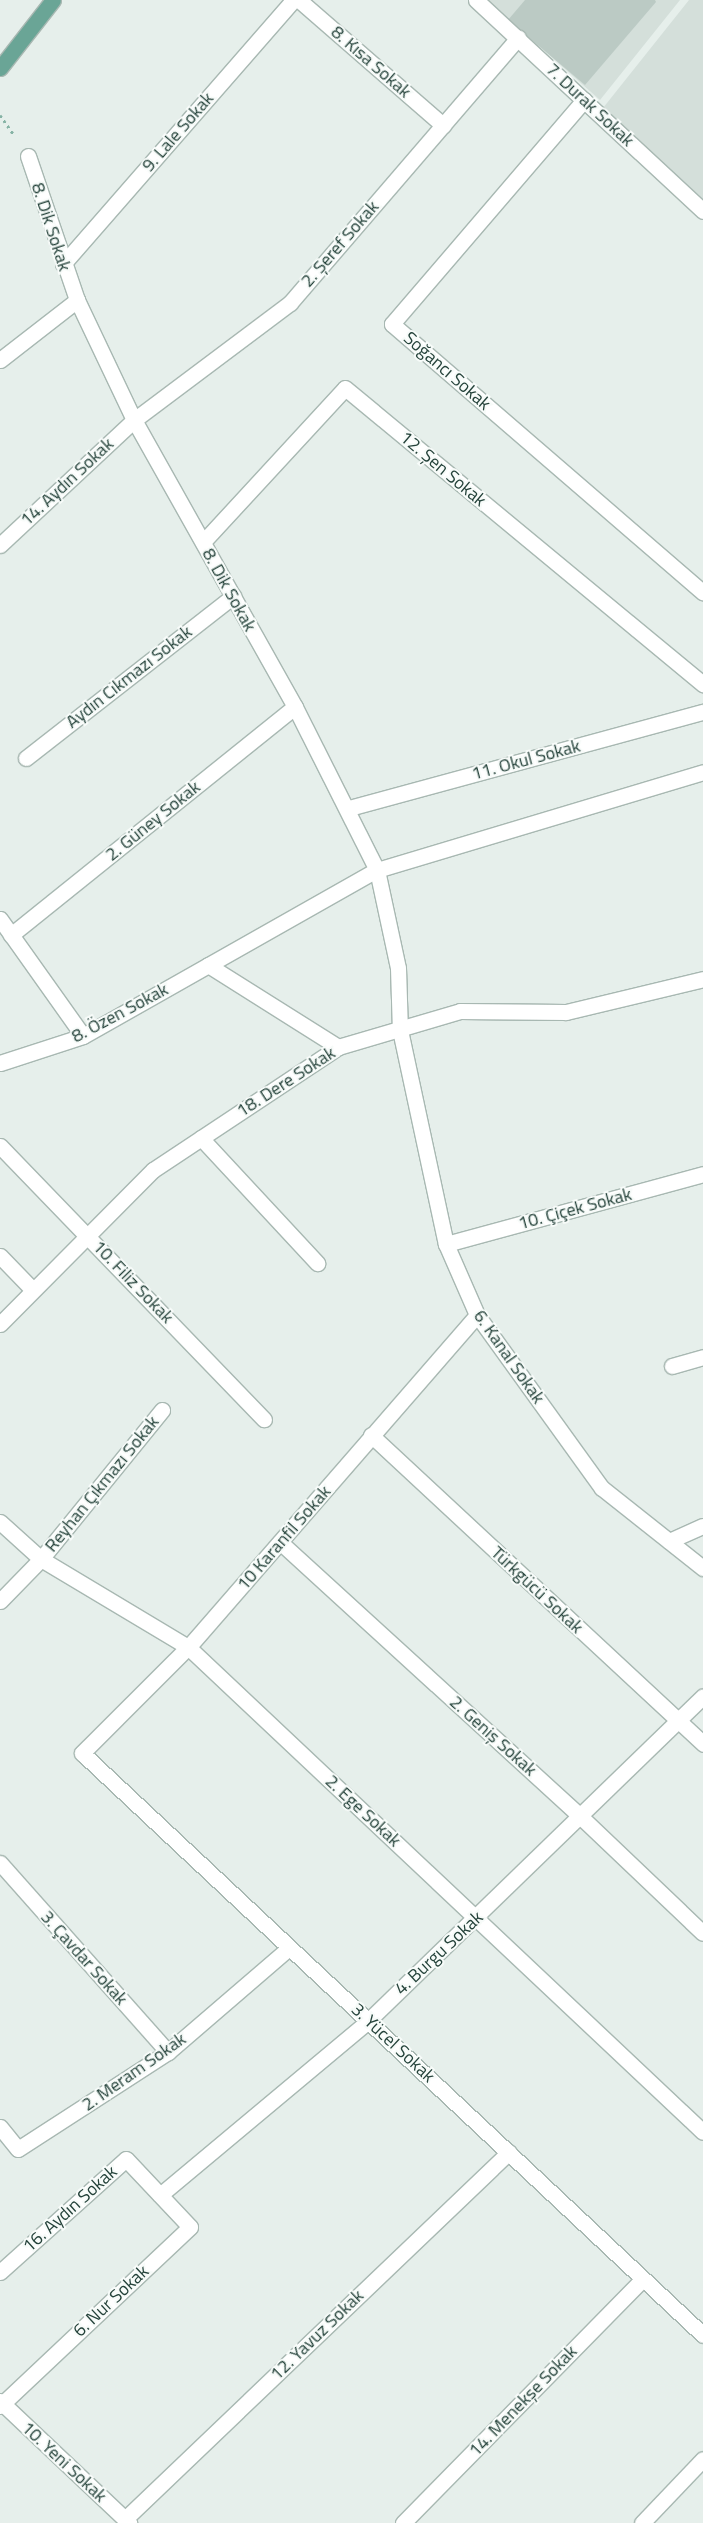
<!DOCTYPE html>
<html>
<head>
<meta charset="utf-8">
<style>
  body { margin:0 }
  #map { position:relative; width:703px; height:2523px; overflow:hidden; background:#e6efeb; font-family:"Titillium Web",sans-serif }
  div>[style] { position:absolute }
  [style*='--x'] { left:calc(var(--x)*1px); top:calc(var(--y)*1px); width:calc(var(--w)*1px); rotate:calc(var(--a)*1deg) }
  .built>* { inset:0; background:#d4dfda }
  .building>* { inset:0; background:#bbcac4 }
  .path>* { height:3px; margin-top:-1.5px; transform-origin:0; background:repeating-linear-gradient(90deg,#86b3a5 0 2.5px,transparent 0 6.5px) }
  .roads { filter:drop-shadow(1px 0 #a8b8b2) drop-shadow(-1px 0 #a8b8b2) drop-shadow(0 1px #a8b8b2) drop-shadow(0 -1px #a8b8b2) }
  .street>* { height:15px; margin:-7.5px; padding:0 7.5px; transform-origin:7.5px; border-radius:7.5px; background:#fff }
  .primary>* { height:15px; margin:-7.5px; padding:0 7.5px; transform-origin:7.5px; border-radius:7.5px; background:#6aa596 }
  span { translate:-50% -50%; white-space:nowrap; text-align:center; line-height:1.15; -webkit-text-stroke:4px #f7fbf9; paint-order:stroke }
  .street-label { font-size:18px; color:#24423a }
</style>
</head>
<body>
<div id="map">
  <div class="built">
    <i style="clip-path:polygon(487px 0,680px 0,600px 100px)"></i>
    <i style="clip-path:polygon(689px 0,703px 0,703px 199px,603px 108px)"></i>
  </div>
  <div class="building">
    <i style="clip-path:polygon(525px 0,655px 0,656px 2px,585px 85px,508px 20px)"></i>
  </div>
  <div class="path">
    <i style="--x:0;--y:115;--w:24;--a:55"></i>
  </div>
  <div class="roads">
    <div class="street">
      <i style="--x:299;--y:0;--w:191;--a:41"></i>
      <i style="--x:476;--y:0;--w:310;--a:42.9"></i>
      <i style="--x:584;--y:100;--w:295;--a:130.6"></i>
      <i style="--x:392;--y:324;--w:411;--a:40.8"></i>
      <i style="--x:28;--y:156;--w:152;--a:71.2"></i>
      <i style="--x:77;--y:300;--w:133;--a:64.6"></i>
      <i style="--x:134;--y:420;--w:329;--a:60.7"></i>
      <i style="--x:295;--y:707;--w:182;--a:63.3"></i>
      <i style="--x:377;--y:870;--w:100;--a:77.9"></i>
      <i style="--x:398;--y:968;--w:62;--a:88.2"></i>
      <i style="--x:400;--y:1030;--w:219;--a:77.9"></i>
      <i style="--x:446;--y:1244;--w:77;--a:66.4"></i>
      <i style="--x:477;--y:1315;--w:213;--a:54.2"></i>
      <i style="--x:602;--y:1488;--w:129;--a:38.4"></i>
      <i style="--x:63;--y:264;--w:350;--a:-48.9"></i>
      <i style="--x:0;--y:360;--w:98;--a:-37.9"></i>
      <i style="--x:203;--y:542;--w:209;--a:-47.3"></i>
      <i style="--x:345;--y:388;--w:465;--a:39.6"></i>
      <i style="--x:0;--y:545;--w:183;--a:-43"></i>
      <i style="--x:134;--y:420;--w:195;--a:-36.9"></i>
      <i style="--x:290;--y:303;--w:350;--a:-49.3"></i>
      <i style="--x:26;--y:758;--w:263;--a:-38"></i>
      <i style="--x:349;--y:808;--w:367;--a:-15.2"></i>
      <i style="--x:0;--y:919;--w:143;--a:54.6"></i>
      <i style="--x:11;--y:935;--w:364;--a:-38.8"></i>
      <i style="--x:208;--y:965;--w:154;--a:32.2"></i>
      <i style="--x:0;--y:1063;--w:87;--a:-18"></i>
      <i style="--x:83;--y:1036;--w:338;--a:-29.5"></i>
      <i style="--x:377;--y:870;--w:340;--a:-16.7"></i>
      <i style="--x:201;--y:1138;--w:171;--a:47.1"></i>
      <i style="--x:0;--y:1146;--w:380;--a:46"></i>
      <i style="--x:446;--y:1244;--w:266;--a:-15.2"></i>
      <i style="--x:0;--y:1256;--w:47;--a:45.9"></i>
      <i style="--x:477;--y:1315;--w:440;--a:131"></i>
      <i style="--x:188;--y:1647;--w:150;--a:135"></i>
      <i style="--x:82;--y:1753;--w:851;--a:43.14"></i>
      <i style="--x:0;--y:1324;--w:217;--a:-45.2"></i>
      <i style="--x:153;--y:1170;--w:222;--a:-33.6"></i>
      <i style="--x:338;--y:1047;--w:127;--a:-16.4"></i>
      <i style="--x:460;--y:1011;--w:106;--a:0.5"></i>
      <i style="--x:566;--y:1012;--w:141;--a:-13.5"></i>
      <i style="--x:672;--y:1366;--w:32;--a:-16"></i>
      <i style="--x:371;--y:1435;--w:454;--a:42.9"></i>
      <i style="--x:0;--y:1522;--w:55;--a:42.1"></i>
      <i style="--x:41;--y:1559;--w:171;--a:30.9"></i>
      <i style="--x:188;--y:1647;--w:707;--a:43.28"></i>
      <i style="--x:669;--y:1541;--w:37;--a:-24"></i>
      <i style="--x:280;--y:1542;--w:408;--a:42.4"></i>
      <i style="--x:581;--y:1817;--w:168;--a:43.6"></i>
      <i style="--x:0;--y:1601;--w:59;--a:-45.7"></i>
      <i style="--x:41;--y:1559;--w:192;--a:-50.9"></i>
      <i style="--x:0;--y:1863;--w:253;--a:48.4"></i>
      <i style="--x:0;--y:2127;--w:28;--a:51"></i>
      <i style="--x:18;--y:2149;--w:179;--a:-32.9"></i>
      <i style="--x:168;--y:2052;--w:160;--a:-40.7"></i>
      <i style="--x:160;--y:2195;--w:273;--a:-39.9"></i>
      <i style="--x:369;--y:2020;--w:465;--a:-44.1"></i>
      <i style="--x:0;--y:2272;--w:169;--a:-41.9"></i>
      <i style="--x:126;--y:2159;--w:93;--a:46.7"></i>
      <i style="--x:190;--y:2227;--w:261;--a:136.7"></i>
      <i style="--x:0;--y:2401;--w:178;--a:43.4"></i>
      <i style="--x:125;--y:2519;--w:531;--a:-43.7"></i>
      <i style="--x:403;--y:2523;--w:341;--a:-45.5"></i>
      <i style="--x:642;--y:2523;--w:88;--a:-46.4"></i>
    </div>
    <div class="primary">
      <i style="--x:0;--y:68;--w:86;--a:-52.1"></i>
    </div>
  </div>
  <div class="street-label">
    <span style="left:371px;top:62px;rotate:41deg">8. Kısa Sokak</span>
    <span style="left:590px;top:105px;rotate:43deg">7. Durak Sokak</span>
    <span style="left:178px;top:132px;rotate:-49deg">9. Lale Sokak</span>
    <span style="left:51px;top:227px;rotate:72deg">8. Dik Sokak</span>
    <span style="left:340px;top:244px;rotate:-49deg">2. Şeref Sokak</span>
    <span style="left:447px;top:371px;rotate:41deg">Soğancı Sokak</span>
    <span style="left:443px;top:469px;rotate:40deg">12. Şen Sokak</span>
    <span style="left:67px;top:482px;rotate:-43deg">14. Aydın Sokak</span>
    <span style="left:229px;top:590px;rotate:61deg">8. Dik Sokak</span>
    <span style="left:129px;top:677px;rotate:-38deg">Aydın Cıkmazı Sokak</span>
    <span style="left:526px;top:760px;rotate:-15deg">11. Okul Sokak</span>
    <span style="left:153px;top:821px;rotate:-39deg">2. Güney Sokak</span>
    <span style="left:120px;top:1013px;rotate:-28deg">8. Özen Sokak</span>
    <span style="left:286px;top:1082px;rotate:-33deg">18. Dere Sokak</span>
    <span style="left:575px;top:1209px;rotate:-15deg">10. Çiçek Sokak</span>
    <span style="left:133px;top:1282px;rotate:46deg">10. Filiz Sokak</span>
    <span style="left:509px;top:1357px;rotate:55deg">6. Kanal Sokak</span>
    <span style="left:102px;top:1484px;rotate:-51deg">Reyhan Çıkmazı Sokak</span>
    <span style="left:284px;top:1538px;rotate:-49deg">10 Karanfil Sokak</span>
    <span style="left:537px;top:1590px;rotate:43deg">Türkgücü Sokak</span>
    <span style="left:493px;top:1736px;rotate:42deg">2. Geniş Sokak</span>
    <span style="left:363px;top:1811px;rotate:43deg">2. Ege Sokak</span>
    <span style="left:439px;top:1953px;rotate:-43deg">4. Burgu Sokak</span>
    <span style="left:84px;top:1958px;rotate:48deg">3. Çavdar Sokak</span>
    <span style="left:393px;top:2043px;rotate:43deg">3. Yücel Sokak</span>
    <span style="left:134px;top:2072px;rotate:-35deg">2. Meram Sokak</span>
    <span style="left:70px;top:2209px;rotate:-42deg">16. Aydın Sokak</span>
    <span style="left:111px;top:2301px;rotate:-43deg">6. Nur Sokak</span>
    <span style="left:317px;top:2335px;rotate:-44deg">12. Yavuz Sokak</span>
    <span style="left:523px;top:2401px;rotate:-46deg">14. Menekşe Sokak</span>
    <span style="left:64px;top:2462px;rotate:43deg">10. Yeni Sokak</span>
  </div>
</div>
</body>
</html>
